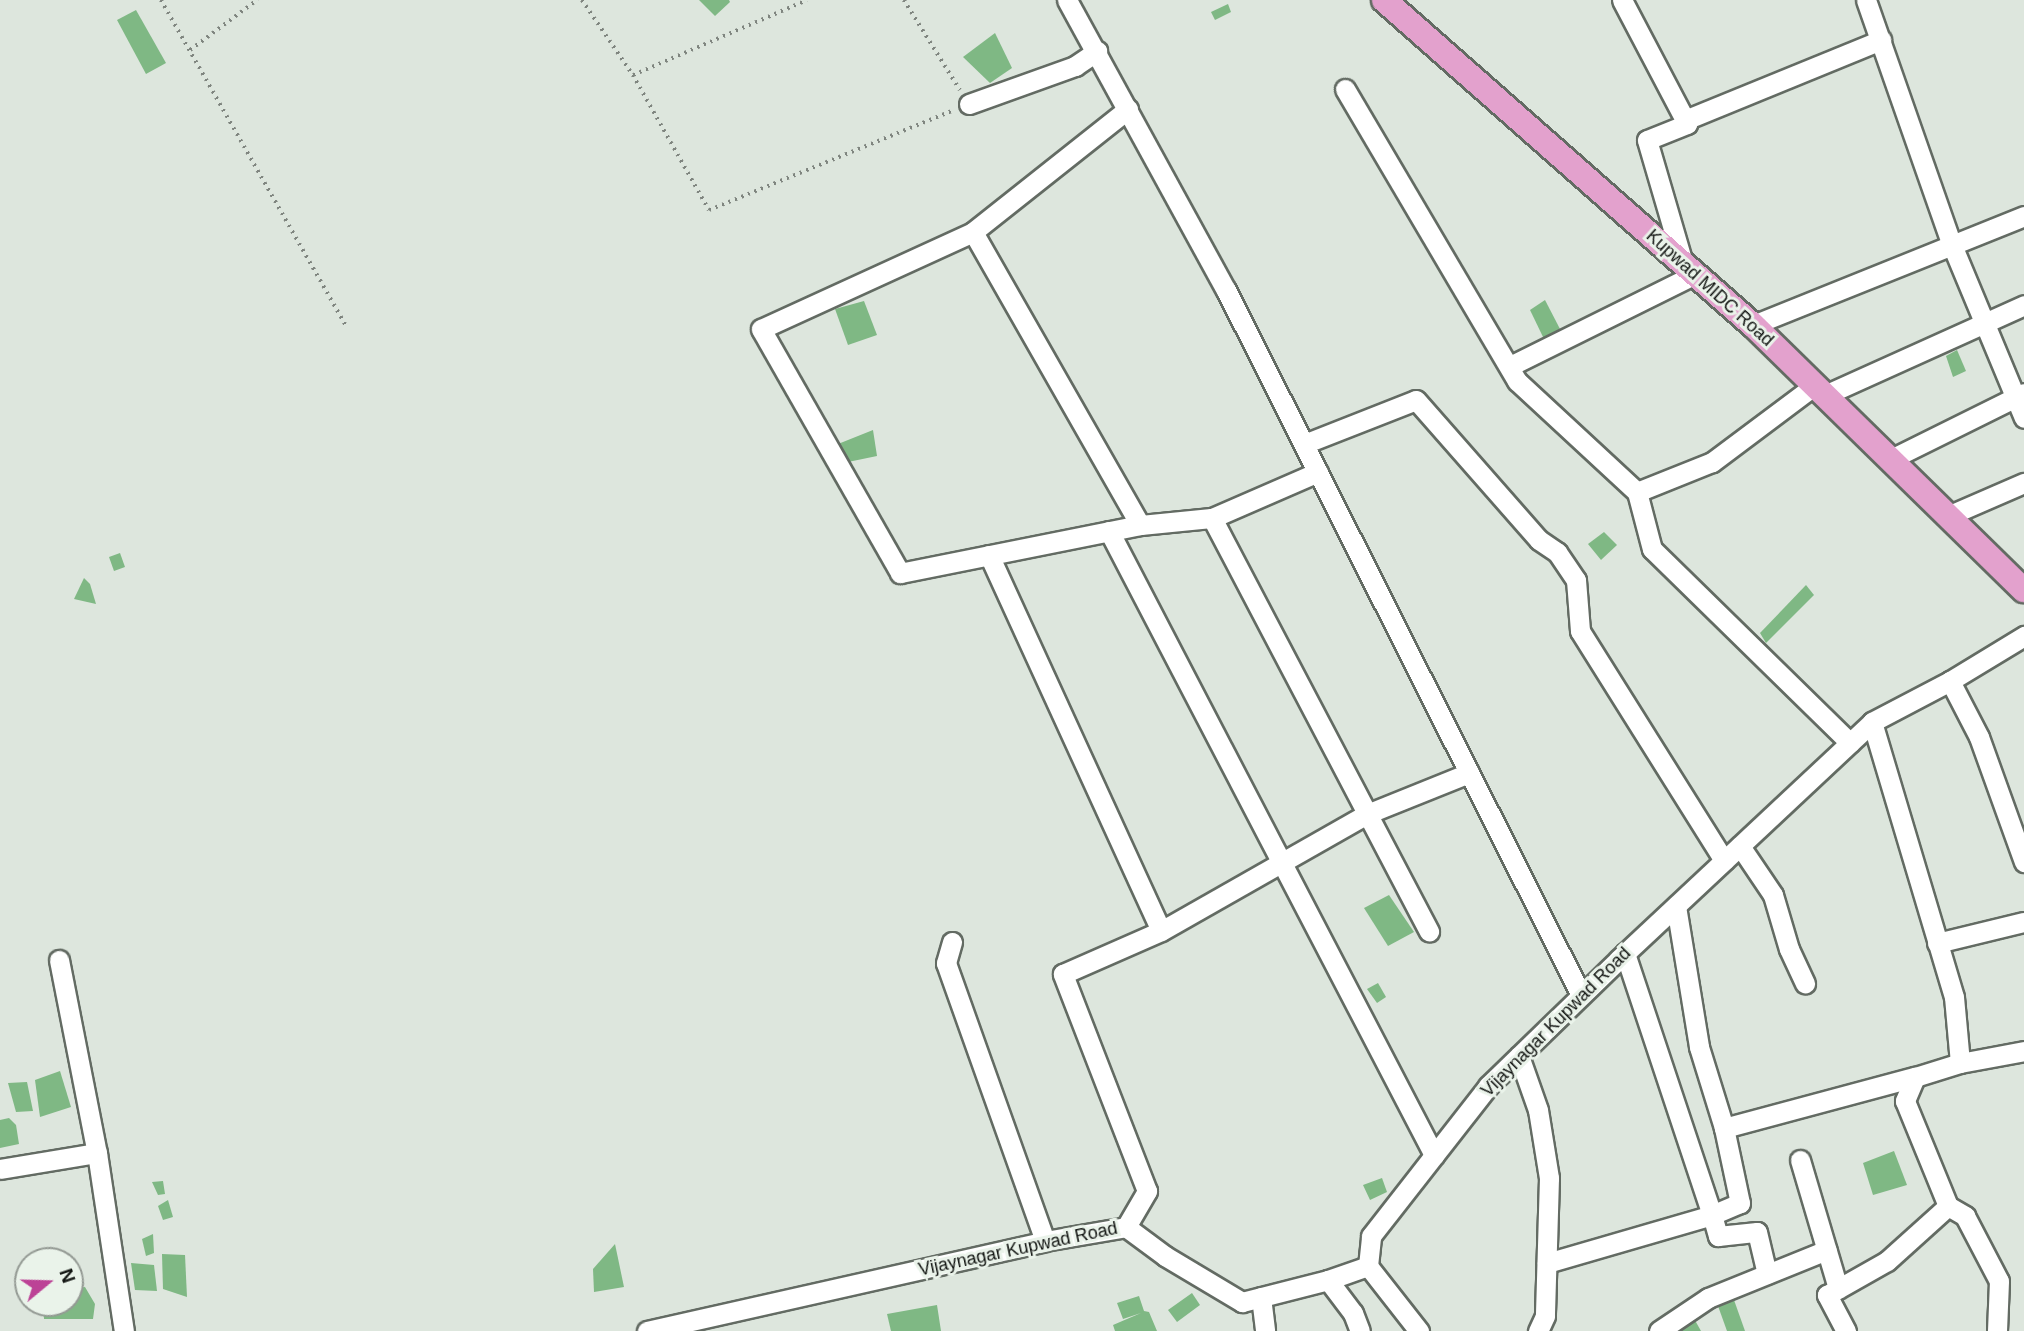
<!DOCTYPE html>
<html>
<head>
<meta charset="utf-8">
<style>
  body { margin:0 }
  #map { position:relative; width:2024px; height:1331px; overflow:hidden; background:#dde6dd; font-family:Arial,sans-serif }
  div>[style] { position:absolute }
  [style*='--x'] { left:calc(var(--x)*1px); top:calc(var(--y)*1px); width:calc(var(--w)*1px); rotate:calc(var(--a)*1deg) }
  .building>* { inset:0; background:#7fb884 }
  .path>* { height:3.5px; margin-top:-1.75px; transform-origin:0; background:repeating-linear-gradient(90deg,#7f857f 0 2px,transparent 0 7px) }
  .roads { filter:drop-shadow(2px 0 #636b63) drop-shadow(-2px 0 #636b63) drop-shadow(0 2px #636b63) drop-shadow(0 -2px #636b63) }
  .minor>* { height:19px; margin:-9.5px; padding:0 9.5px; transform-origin:9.5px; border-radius:9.5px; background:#fff }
  .major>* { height:24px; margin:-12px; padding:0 12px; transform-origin:12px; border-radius:12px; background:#e3a1cd }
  span { translate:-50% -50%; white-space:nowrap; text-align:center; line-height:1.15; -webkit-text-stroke:6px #eaf3ea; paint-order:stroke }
  .street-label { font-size:18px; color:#121512 }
  .north { position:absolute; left:14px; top:1247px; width:70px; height:70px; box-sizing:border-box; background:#eaf3ea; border:2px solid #949a94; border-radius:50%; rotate:71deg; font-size:19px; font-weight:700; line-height:28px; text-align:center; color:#121512 }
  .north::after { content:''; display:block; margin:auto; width:24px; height:32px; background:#bc4296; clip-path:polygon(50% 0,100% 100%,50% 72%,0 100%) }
</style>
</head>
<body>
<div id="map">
  <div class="building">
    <i style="clip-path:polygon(699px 0,729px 0,730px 2px,715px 16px)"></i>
    <i style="clip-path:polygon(1228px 4px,1231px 12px,1215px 20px,1211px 12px)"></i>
    <i style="clip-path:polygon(136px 10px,166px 63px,146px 74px,117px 20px)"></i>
    <i style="clip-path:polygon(995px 33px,1012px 68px,990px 83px,963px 57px)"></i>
    <i style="clip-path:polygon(1545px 300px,1560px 329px,1544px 339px,1530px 310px)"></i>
    <i style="clip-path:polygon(864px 301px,877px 335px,848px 345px,835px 309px)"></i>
    <i style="clip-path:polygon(1957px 350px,1966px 371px,1953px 377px,1946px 356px)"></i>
    <i style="clip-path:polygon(873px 430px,877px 456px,848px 462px,838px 444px)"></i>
    <i style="clip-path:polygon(1604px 532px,1617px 545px,1601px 560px,1588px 544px)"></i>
    <i style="clip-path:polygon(120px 553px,125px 567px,114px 571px,109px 557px)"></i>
    <i style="clip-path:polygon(84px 578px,90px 584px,96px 604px,74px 599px)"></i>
    <i style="clip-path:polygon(1806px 585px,1814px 595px,1766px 643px,1760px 633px)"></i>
    <i style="clip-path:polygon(1389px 895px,1414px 932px,1388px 946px,1364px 908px)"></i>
    <i style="clip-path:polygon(1378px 983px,1386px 997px,1377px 1003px,1367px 989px)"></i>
    <i style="clip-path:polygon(60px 1071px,71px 1107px,40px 1117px,35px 1080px)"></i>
    <i style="clip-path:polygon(27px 1082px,33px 1111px,16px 1112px,8px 1083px)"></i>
    <i style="clip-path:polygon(9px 1118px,16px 1125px,19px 1144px,0 1148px,0 1120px)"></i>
    <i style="clip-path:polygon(1894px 1151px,1907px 1185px,1873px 1195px,1863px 1163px)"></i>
    <i style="clip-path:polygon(1382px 1178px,1387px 1192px,1370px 1200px,1363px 1185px)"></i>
    <i style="clip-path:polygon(163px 1181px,165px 1194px,158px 1195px,152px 1182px)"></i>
    <i style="clip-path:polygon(168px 1200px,173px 1217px,163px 1220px,158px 1206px)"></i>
    <i style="clip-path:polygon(153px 1234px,154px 1253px,146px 1256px,142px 1239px)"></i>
    <i style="clip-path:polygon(615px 1244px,624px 1287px,594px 1292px,593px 1269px)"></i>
    <i style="clip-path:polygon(162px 1254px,185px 1255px,187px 1297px,163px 1289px)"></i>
    <i style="clip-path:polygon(131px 1263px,154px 1265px,157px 1291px,135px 1290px)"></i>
    <i style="clip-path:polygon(85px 1287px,95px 1304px,93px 1319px,44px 1319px,43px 1303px,70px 1303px,70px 1289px)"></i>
    <i style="clip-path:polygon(1192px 1293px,1200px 1305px,1177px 1322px,1168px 1310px)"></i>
    <i style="clip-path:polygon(1139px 1296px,1144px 1311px,1149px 1312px,1157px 1331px,1115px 1331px,1113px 1325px,1141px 1313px,1123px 1319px,1117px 1303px)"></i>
    <i style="clip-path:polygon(1734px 1300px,1745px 1331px,1727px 1331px,1718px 1306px)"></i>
    <i style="clip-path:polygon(937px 1305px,941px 1331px,891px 1331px,887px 1314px)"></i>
    <i style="clip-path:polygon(1692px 1315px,1701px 1331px,1672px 1331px)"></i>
  </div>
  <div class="path">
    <i style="--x:161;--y:0;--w:374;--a:60.4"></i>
    <i style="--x:582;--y:0;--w:91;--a:55.8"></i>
    <i style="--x:633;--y:75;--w:189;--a:-23.3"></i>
    <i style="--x:904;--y:0;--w:106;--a:58.1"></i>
    <i style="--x:190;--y:50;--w:84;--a:-36.7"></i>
    <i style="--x:633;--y:75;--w:155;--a:60.6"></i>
    <i style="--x:709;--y:210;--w:265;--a:-22.2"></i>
  </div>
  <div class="roads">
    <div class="minor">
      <i style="--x:1067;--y:0;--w:331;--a:61.3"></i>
      <i style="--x:1226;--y:290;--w:789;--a:63.27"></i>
      <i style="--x:1622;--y:0;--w:140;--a:62.3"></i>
      <i style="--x:1687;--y:124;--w:43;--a:158.2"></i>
      <i style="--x:1647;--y:140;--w:128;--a:73.7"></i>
      <i style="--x:1866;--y:0;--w:260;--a:70.7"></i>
      <i style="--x:1952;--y:245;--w:187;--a:67.4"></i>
      <i style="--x:1345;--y:89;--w:339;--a:59.5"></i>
      <i style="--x:1517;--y:381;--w:163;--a:42.8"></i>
      <i style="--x:969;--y:104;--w:113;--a:-19.7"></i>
      <i style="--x:1075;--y:66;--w:27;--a:-34"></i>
      <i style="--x:1128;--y:109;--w:198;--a:141.6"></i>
      <i style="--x:973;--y:232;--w:337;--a:60.3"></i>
      <i style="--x:1140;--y:525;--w:72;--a:-5.6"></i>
      <i style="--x:1685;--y:120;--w:212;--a:-22.2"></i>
      <i style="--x:973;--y:232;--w:233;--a:155.4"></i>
      <i style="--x:761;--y:329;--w:281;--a:60.3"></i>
      <i style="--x:900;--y:573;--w:245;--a:-11.3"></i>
      <i style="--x:1753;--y:325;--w:292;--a:-21.9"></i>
      <i style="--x:1510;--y:366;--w:207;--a:-26.4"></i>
      <i style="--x:1815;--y:385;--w:129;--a:143.2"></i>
      <i style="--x:1712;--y:462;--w:81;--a:158.2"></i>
      <i style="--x:1637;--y:492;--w:59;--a:75.3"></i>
      <i style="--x:1652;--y:549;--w:277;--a:44.4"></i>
      <i style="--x:1825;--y:395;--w:218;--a:-24.3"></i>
      <i style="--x:1304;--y:444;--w:120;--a:-21.4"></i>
      <i style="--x:1416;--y:400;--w:186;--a:48.7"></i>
      <i style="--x:1539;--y:540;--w:22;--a:34"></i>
      <i style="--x:1557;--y:552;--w:34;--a:56"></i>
      <i style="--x:1576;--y:580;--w:51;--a:85.5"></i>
      <i style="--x:1580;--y:631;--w:271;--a:57.9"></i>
      <i style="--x:1891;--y:459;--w:148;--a:-26.4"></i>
      <i style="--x:1318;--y:472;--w:116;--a:156.5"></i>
      <i style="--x:1212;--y:518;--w:467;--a:62.3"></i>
      <i style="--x:1950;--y:515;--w:81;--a:-23.4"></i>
      <i style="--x:1109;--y:531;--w:704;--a:62.49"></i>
      <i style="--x:989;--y:555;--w:413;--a:65.4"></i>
      <i style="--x:1950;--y:681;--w:63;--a:62.6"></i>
      <i style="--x:1979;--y:737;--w:133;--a:70.2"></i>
      <i style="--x:1872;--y:722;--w:287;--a:73.4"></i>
      <i style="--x:1954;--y:997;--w:66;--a:84.8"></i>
      <i style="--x:1960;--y:1063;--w:47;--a:162.7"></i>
      <i style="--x:1915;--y:1077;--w:26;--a:113"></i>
      <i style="--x:1905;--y:1101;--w:113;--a:67.7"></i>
      <i style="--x:1948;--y:1206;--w:20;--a:30"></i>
      <i style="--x:1965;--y:1216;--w:73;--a:62.4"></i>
      <i style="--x:1999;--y:1281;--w:50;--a:92.3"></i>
      <i style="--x:1740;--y:846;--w:59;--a:56"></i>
      <i style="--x:1773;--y:895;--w:56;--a:73.5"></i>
      <i style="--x:1789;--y:949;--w:38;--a:65"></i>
      <i style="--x:1676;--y:906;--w:143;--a:80.7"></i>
      <i style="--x:1699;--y:1047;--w:85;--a:72.8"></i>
      <i style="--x:1724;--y:1128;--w:77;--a:78"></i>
      <i style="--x:1740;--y:1203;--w:30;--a:157"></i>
      <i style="--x:1712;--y:1215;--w:22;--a:74"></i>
      <i style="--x:1718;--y:1236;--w:39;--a:-6"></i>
      <i style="--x:1757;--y:1232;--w:43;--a:76.6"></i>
      <i style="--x:952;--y:942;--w:22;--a:106"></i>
      <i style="--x:946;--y:963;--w:295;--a:70.4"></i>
      <i style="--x:1937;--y:943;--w:89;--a:-13.6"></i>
      <i style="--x:59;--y:960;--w:197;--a:78.9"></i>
      <i style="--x:1519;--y:1056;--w:57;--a:70.6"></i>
      <i style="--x:1538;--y:1110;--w:69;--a:80.8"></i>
      <i style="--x:1549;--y:1178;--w:138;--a:91.7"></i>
      <i style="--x:1545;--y:1316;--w:17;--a:115"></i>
      <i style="--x:1960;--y:1063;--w:65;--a:-10.6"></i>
      <i style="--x:1724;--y:1128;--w:198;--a:-15"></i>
      <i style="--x:1800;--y:1160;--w:134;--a:73.5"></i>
      <i style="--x:0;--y:1169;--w:98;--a:-9.4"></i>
      <i style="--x:97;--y:1153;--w:180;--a:81.4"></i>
      <i style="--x:1126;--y:1227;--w:42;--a:-59.7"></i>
      <i style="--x:1147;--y:1191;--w:233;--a:-111.2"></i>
      <i style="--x:1063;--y:974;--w:107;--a:-23.7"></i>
      <i style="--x:1161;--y:931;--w:237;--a:-29.6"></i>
      <i style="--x:1367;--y:814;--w:110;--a:-21.9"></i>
      <i style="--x:1547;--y:1263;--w:172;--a:-16.2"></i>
      <i style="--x:1712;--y:1215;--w:276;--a:-108.4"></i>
      <i style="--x:1368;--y:1266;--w:83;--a:51.9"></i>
      <i style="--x:1328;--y:1280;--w:41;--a:52.9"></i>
      <i style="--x:1353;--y:1313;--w:19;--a:69"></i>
      <i style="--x:1261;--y:1297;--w:34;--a:83"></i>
      <i style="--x:647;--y:1331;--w:408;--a:-12.7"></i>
      <i style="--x:1045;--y:1241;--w:82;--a:-9.8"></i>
      <i style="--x:1126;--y:1227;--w:49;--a:36.6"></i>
      <i style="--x:1165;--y:1256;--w:90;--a:30.9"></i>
      <i style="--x:1242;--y:1302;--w:89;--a:-14.3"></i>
      <i style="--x:1328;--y:1280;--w:42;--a:-19.3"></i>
      <i style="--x:1368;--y:1266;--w:30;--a:-84"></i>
      <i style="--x:1371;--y:1236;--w:190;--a:-52"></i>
      <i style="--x:1488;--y:1086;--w:182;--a:-44.1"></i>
      <i style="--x:1619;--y:959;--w:347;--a:-43.1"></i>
      <i style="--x:1872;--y:722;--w:88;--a:-27.7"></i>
      <i style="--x:1950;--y:681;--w:87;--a:-31.3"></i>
      <i style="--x:1659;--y:1331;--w:59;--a:-34"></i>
      <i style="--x:1708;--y:1298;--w:128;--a:-22"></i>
      <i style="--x:1846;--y:1331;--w:41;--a:-117.8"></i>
      <i style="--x:1827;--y:1295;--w:69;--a:-29.5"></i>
      <i style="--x:1887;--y:1261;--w:82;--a:-42"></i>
    </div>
    <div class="major">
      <i style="--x:1384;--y:0;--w:492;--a:41.4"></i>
      <i style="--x:1753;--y:325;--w:379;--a:44.4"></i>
    </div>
  </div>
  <div class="street-label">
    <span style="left:1710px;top:288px;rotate:42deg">Kupwad MIDC Road</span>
    <span style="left:1556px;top:1022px;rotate:-45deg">Vijaynagar Kupwad Road</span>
    <span style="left:1018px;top:1249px;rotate:-12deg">Vijaynagar Kupwad Road</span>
  </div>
  <div class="north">N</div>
</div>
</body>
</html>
